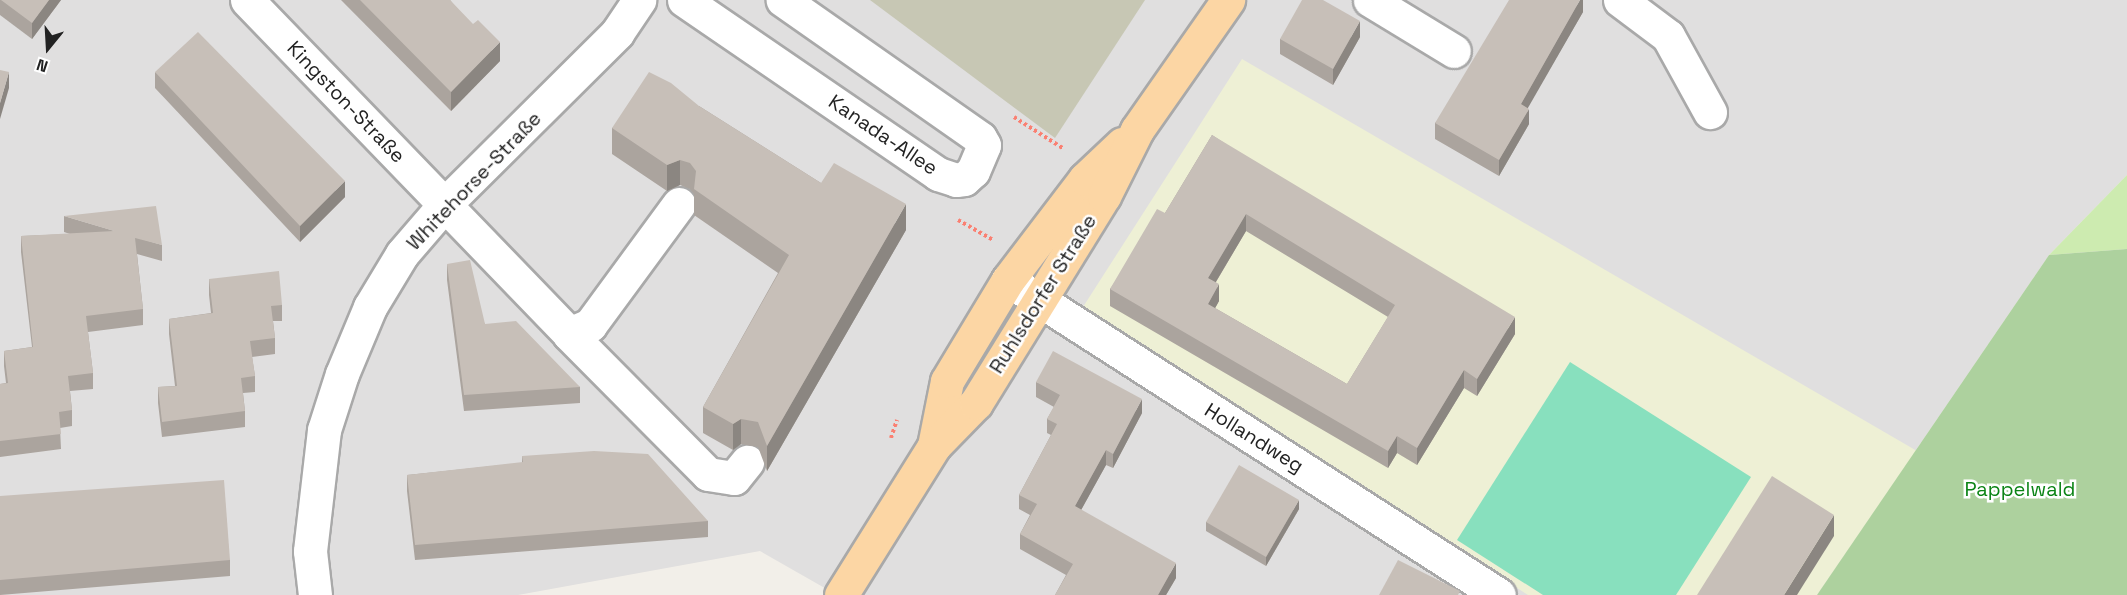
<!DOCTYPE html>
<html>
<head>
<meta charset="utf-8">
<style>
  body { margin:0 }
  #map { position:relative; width:2127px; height:595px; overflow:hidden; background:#f2efe9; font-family:"Space Grotesk",sans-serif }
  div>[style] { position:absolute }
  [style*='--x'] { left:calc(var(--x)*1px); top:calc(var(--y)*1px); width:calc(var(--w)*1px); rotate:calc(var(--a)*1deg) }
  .residential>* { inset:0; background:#e0dfdf }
  .construction>* { inset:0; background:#c7c7b4 }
  .farmland>* { inset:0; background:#eef0d5 }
  .grass>* { inset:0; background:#cdebb0 }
  .forest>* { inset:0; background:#add19e }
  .pitch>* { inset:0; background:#88e0be }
  .path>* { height:4px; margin-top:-2px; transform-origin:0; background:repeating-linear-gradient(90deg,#fa8072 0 3px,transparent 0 6px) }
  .roads { filter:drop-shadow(2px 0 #a9a9a9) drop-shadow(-2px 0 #a9a9a9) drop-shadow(0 2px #a9a9a9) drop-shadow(0 -2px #a9a9a9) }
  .minor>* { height:33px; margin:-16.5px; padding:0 16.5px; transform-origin:16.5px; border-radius:16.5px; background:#fff }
  .major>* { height:33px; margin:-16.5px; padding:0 16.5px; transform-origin:16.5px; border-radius:16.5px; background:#fcd6a4 }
  .wall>* { inset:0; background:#aba49e }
  .shaded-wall>* { inset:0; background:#8b8681 }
  .building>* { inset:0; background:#c7bfb8 }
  span { translate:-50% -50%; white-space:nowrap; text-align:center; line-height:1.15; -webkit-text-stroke:5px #fff; paint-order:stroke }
  .street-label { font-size:20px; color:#222 }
  .park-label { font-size:20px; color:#0c8416 }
  .north { position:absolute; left:18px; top:18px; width:60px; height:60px; -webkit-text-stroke:4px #fff; paint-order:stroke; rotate:198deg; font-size:16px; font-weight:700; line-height:24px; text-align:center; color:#222 }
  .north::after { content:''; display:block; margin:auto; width:21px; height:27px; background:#222; clip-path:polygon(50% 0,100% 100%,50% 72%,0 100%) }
</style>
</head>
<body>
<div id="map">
  <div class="residential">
    <i style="clip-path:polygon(0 0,2127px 0,2127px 175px,2049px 255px,1817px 595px,837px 595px,760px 551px,518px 595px,0 595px)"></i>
  </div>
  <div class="construction">
    <i style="clip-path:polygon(870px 0,1145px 0,1055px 138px)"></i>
  </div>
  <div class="farmland">
    <i style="clip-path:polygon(1242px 59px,1917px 451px,1817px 595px,1528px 595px,1083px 307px)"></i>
  </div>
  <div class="grass">
    <i style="clip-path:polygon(2127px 175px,2127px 249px,2049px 255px)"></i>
  </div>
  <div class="forest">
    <i style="clip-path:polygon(2127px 249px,2127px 595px,1817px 595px,2049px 255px)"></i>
  </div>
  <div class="pitch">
    <i style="clip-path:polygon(1570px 362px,1751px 477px,1676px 595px,1543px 595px,1457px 540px)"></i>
  </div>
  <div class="path">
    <i style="--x:1014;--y:117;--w:59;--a:32.6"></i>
    <i style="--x:958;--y:220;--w:40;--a:29.7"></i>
    <i style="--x:891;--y:438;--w:19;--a:-72"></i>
  </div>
  <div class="roads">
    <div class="minor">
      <i style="--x:247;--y:0;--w:464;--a:46"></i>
      <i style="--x:569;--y:334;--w:23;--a:-23"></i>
      <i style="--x:590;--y:325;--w:150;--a:-53.7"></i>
      <i style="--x:684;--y:0;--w:308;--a:34.4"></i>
      <i style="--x:938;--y:174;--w:19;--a:18"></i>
      <i style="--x:956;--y:180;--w:8;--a:-7"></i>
      <i style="--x:964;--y:179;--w:12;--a:-42"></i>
      <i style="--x:973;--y:171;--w:28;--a:-67"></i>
      <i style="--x:984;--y:145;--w:8;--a:-120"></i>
      <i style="--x:980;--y:138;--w:241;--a:-145"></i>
      <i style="--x:1370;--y:0;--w:98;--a:31.3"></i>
      <i style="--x:1620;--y:0;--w:60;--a:36.9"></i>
      <i style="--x:1668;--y:36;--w:87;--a:61.1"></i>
      <i style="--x:1008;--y:280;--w:583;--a:32.68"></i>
      <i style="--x:569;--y:334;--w:197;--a:45.2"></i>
      <i style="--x:708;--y:474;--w:26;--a:9"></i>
      <i style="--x:734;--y:478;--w:21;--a:-51"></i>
      <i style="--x:315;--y:595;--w:44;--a:-96.5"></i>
      <i style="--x:310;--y:551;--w:122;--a:-83.4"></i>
      <i style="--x:324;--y:430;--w:59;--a:-72.2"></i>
      <i style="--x:342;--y:374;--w:73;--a:-67.3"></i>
      <i style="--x:370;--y:307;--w:62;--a:-58.9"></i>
      <i style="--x:402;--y:254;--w:66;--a:-49.3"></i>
      <i style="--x:445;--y:204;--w:243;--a:-44.8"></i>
      <i style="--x:617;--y:33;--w:40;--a:-56"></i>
    </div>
    <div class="major">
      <i style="--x:934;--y:446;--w:66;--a:-78.7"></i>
      <i style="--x:947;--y:381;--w:118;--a:-58.9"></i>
      <i style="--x:1008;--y:280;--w:127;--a:-52.7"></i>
      <i style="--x:1085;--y:179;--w:51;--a:-43.4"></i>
      <i style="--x:841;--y:595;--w:176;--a:-58"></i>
      <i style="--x:934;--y:446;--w:60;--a:-45.7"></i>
      <i style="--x:976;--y:403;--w:243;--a:-58.3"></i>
      <i style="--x:1104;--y:196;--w:74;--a:-63.4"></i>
      <i style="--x:1137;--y:130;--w:159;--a:-55"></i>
    </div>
  </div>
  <div class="wall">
    <i style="clip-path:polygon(0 0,61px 0,32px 39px,0 15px)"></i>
    <i style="clip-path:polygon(341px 0,450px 0,500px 61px,451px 111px)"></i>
    <i style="clip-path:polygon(1583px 0,1583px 12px,1527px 108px,1529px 124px,1499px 176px,1435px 139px,1435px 123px)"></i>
    <i style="clip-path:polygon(1360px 37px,1333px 85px,1280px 54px,1280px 39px)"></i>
    <i style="clip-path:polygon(155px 72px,345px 197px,300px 242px,155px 88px)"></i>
    <i style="clip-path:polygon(699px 106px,821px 183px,906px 230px,767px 471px,758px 447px,741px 444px,733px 450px,703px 433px,703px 407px,778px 273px,694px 215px,694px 194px,690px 189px,680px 185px,667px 191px,612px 154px,612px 128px)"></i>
    <i style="clip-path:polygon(evenodd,1212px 135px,1515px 334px,1477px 396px,1464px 388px,1417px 465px,1397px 453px,1388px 468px,1110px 306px,1110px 289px,1165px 213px,1212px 135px,1246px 231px,1388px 317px,1347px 384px,1215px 308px,1219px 301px,1216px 282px,1246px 231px)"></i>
    <i style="clip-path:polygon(64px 216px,162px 245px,162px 261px,137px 254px,143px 309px,143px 325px,88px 332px,93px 373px,93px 389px,70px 391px,72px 410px,72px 426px,60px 428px,61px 449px,0 457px,0 384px,6px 383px,4px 366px,4px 351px,32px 347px,21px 252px,21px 236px,70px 234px,64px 232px)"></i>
    <i style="clip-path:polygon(447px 264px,485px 324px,580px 387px,580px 403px,464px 411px,447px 280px)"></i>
    <i style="clip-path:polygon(209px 279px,282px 305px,282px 321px,273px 321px,275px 338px,275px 354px,252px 357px,255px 376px,255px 392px,243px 393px,245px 411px,245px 427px,162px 437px,158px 403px,158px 387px,175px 386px,169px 334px,169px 319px,211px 313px,209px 295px)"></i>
    <i style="clip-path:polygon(1036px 382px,1142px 413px,1113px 468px,1106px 465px,1081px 510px,1176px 578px,1166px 595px,1055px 595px,1066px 575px,1020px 549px,1020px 534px,1030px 515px,1019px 509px,1019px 495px,1051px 435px,1047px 433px,1047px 419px,1054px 407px,1036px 397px)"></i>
    <i style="clip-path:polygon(522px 456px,708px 521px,708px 537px,415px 560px,407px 491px,407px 475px,522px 463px)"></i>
    <i style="clip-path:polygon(0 496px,230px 560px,230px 576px,0 595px)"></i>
    <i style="clip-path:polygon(1299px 509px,1266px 566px,1206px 531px,1206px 522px)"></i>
  </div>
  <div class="shaded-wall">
    <i style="clip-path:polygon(49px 0,61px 0,32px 39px,32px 23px)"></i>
    <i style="clip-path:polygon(1580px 0,1583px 0,1583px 12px,1521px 120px,1521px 104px)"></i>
    <i style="clip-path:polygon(1360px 21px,1360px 37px,1333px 85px,1333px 69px)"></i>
    <i style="clip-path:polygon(500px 42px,500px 61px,451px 111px,451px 92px)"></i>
    <i style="clip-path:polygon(9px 72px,9px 88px,0 119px,0 103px)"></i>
    <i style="clip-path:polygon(1529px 109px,1529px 124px,1499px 176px,1499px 160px)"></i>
    <i style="clip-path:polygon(680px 160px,680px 185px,667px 191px,667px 165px)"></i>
    <i style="clip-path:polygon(345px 181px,345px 197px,300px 242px,300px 226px)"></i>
    <i style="clip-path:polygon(906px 204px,906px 230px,767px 471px,767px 446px)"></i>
    <i style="clip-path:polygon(1246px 214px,1246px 231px,1208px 295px,1208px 278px)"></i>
    <i style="clip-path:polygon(1219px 284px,1219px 301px,1208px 321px,1208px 304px)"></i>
    <i style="clip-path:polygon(1515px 317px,1515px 334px,1477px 396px,1477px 379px)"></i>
    <i style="clip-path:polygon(1464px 370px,1464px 388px,1417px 465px,1417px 448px)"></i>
    <i style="clip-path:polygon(1142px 399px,1142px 413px,1113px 468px,1113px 454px)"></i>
    <i style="clip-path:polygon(741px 419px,741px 444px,733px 450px,733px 424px)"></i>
    <i style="clip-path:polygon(1397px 436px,1397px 453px,1388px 468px,1388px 451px)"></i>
    <i style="clip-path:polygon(1106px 450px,1106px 465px,1075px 521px,1075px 506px)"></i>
    <i style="clip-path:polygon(1299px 500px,1299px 509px,1266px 566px,1266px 557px)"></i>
    <i style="clip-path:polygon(1834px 515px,1834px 536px,1797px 595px,1784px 595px)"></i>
    <i style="clip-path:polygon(1176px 563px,1176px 578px,1166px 595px,1158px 595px)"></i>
  </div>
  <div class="building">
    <i style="clip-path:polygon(1px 0,49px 0,32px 23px)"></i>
    <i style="clip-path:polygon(360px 0,450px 0,473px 24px,478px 20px,500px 42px,451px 92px)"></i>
    <i style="clip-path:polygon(1302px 0,1323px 0,1360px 21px,1333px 69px,1280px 39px)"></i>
    <i style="clip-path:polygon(1509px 0,1580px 0,1521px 104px,1529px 109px,1499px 160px,1435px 123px)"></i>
    <i style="clip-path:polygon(198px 32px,345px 181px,300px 226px,155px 72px)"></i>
    <i style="clip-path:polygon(0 70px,9px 72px,0 103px)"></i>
    <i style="clip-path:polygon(649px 72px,671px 83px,699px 106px,821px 183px,834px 163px,906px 204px,767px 446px,758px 422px,741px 419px,733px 424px,703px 407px,789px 255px,694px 189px,696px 171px,690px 163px,680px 160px,667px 165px,612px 128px)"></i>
    <i style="clip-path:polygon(evenodd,1212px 135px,1515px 317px,1477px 379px,1464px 370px,1417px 448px,1397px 436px,1388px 451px,1110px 289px,1157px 209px,1165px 213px,1212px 135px,1246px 214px,1395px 305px,1347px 384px,1208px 304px,1219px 284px,1208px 278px,1246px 214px)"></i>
    <i style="clip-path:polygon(156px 206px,162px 245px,135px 238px,143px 309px,86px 316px,93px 373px,68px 376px,72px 410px,59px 412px,61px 434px,0 441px,0 384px,8px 383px,4px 351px,33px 347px,21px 236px,114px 231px,64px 216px)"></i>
    <i style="clip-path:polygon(470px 260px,485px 324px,516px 321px,580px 387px,464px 395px,447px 264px)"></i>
    <i style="clip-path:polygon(279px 271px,282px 305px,271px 306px,275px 338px,250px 341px,255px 376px,241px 378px,245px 411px,162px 422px,158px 387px,177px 386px,169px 319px,213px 313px,209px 279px)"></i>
    <i style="clip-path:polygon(1053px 351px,1142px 399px,1113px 454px,1106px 450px,1075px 506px,1176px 563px,1158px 595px,1055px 595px,1073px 564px,1020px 534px,1037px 504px,1019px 495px,1057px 424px,1047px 419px,1060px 395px,1036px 382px)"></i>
    <i style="clip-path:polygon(594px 451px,648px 454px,708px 521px,415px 545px,407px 475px,523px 462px,522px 456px)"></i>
    <i style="clip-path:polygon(1239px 465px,1299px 500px,1266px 557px,1206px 522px)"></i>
    <i style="clip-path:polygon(1772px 476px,1834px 515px,1784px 595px,1697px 595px)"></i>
    <i style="clip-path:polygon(224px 480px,230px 560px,0 580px,0 496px)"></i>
    <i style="clip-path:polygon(1398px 560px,1460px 591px,1458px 595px,1379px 595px)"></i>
  </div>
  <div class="street-label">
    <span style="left:346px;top:102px;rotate:46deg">Kingston-Straße</span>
    <span style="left:883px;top:135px;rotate:34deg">Kanada-Allee</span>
    <span style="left:474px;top:181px;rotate:-46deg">Whitehorse-Straße</span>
    <span style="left:1043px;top:294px;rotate:-58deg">Ruhlsdorfer Straße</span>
    <span style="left:1254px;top:438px;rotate:32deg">Hollandweg</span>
  </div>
  <div class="park-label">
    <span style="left:2020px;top:489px">Pappelwald</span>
  </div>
  <div class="north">N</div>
</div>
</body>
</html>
